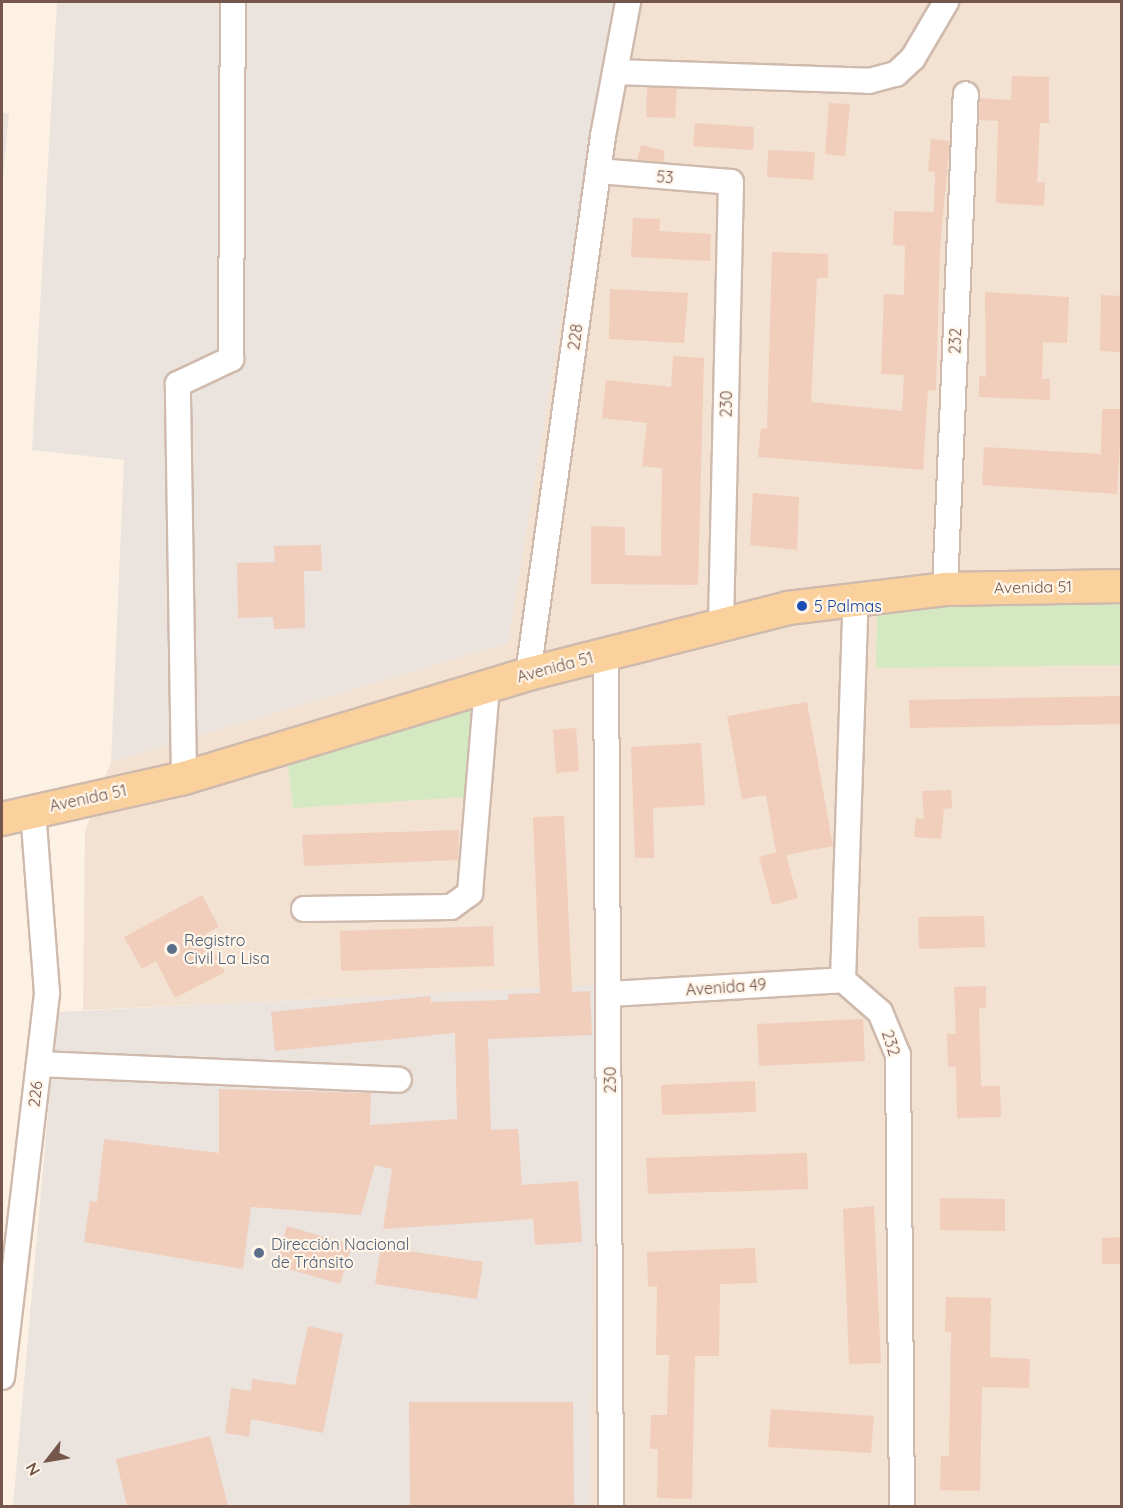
<!DOCTYPE html>
<html>
<head>
<meta charset="utf-8">
<style>
  body { margin:0 }
  #map { position:relative; width:1123px; height:1508px; overflow:hidden; background:#fcf1e3; font-family:Quicksand,sans-serif }
  div>[style] { position:absolute }
  [style*='--x'] { left:calc(var(--x)*1px); top:calc(var(--y)*1px); width:calc(var(--w)*1px); rotate:calc(var(--a)*1deg) }
  .residential>* { inset:0; background:#f3e2d2 }
  .industrial>* { inset:0; background:#ebe4de }
  .green>* { inset:0; background:#d4e9c2 }
  .building>* { inset:0; background:#f1cdbb }
  .roads { filter:drop-shadow(2px 0 #cfbaad) drop-shadow(-2px 0 #cfbaad) drop-shadow(0 2px #cfbaad) drop-shadow(0 -2px #cfbaad) }
  .minor>* { height:24px; margin:-12px; padding:0 12px; transform-origin:12px; border-radius:12px; background:#fff }
  .major>* { height:32px; margin:-16px; padding:0 16px; transform-origin:16px; border-radius:16px; background:#fad19d }
  .dots>* { width:16px; height:16px; translate:-50% -50%; box-sizing:border-box; border:3px solid #fff5e9; border-radius:50% }
  span { translate:-50% -50%; white-space:nowrap; text-align:center; line-height:1.15; -webkit-text-stroke:4.5px #fff5e9; paint-order:stroke }
  .street-label { font-size:16px; color:#74564a }
  .transit-label { font-size:16px; color:#164399 }
  .left { translate:0 -50%; text-align:left }
  .service-label { font-size:16px; color:#4e5e75 }
  .frame { position:absolute; inset:0; border:3px solid #74564a; pointer-events:none }
  .north { position:absolute; left:18px; top:1430px; width:60px; height:60px; -webkit-text-stroke:4px #fff5e9; paint-order:stroke; rotate:239deg; font-size:16px; font-weight:700; line-height:24px; text-align:center; color:#74564a }
  .north::after { content:''; display:block; margin:auto; width:21px; height:27px; background:#74564a; clip-path:polygon(50% 0,100% 100%,50% 72%,0 100%) }
</style>
</head>
<body>
<div id="map">
  <div class="residential">
    <i style="clip-path:polygon(613px 2px,1121px 2px,1121px 1506px,589px 1506px,598px 986px,83px 1010px,85px 832px,111px 762px,508px 642px)"></i>
  </div>
  <div class="industrial">
    <i style="clip-path:polygon(57px 2px,613px 2px,508px 643px,111px 762px,124px 460px,32px 450px)"></i>
    <i style="clip-path:polygon(2px 112px,9px 114px,2px 187px)"></i>
    <i style="clip-path:polygon(599px 985px,589px 1506px,13px 1506px,57px 1012px)"></i>
  </div>
  <div class="green">
    <i style="clip-path:polygon(1064px 598px,1121px 604px,1121px 665px,876px 668px,877px 607px)"></i>
    <i style="clip-path:polygon(474px 709px,467px 797px,293px 808px,287px 758px)"></i>
  </div>
  <div class="building">
    <i style="clip-path:polygon(1012px 76px,1049px 77px,1049px 123px,1040px 123px,1037px 182px,1045px 182px,1044px 206px,996px 203px,998px 121px,979px 120px,980px 98px,1011px 100px)"></i>
    <i style="clip-path:polygon(647px 87px,677px 88px,675px 118px,646px 117px)"></i>
    <i style="clip-path:polygon(829px 103px,850px 104px,845px 156px,825px 154px)"></i>
    <i style="clip-path:polygon(695px 123px,754px 127px,753px 150px,693px 146px)"></i>
    <i style="clip-path:polygon(931px 139px,950px 141px,940px 247px,936px 391px,928px 390px,923px 470px,758px 457px,761px 428px,767px 429px,772px 252px,828px 254px,828px 278px,817px 278px,811px 402px,902px 411px,904px 375px,881px 374px,884px 294px,904px 295px,905px 246px,893px 245px,894px 211px,934px 212px,935px 172px,928px 171px)"></i>
    <i style="clip-path:polygon(641px 145px,665px 151px,663px 162px,637px 160px)"></i>
    <i style="clip-path:polygon(768px 150px,815px 152px,813px 180px,767px 177px)"></i>
    <i style="clip-path:polygon(633px 218px,660px 219px,659px 231px,711px 234px,710px 261px,631px 257px)"></i>
    <i style="clip-path:polygon(610px 289px,688px 293px,684px 343px,609px 339px)"></i>
    <i style="clip-path:polygon(985px 292px,1069px 297px,1067px 343px,1043px 342px,1042px 379px,1050px 379px,1050px 400px,979px 397px,979px 376px,986px 377px)"></i>
    <i style="clip-path:polygon(1101px 295px,1122px 296px,1122px 352px,1100px 351px)"></i>
    <i style="clip-path:polygon(673px 356px,704px 358px,698px 585px,591px 584px,591px 526px,625px 527px,625px 555px,661px 556px,662px 468px,642px 466px,647px 423px,602px 418px,606px 380px,671px 387px)"></i>
    <i style="clip-path:polygon(1102px 409px,1122px 409px,1117px 494px,982px 485px,984px 447px,1101px 454px)"></i>
    <i style="clip-path:polygon(753px 493px,799px 497px,797px 550px,750px 545px)"></i>
    <i style="clip-path:polygon(321px 545px,322px 571px,304px 571px,305px 628px,274px 629px,273px 617px,238px 618px,237px 563px,275px 562px,274px 546px)"></i>
    <i style="clip-path:polygon(1122px 696px,1122px 724px,910px 728px,909px 700px)"></i>
    <i style="clip-path:polygon(807px 702px,833px 846px,786px 855px,798px 898px,772px 905px,759px 857px,776px 852px,766px 795px,742px 799px,727px 716px)"></i>
    <i style="clip-path:polygon(576px 728px,579px 771px,556px 773px,553px 730px)"></i>
    <i style="clip-path:polygon(701px 743px,705px 805px,653px 808px,654px 858px,635px 858px,631px 747px)"></i>
    <i style="clip-path:polygon(951px 790px,952px 808px,944px 809px,941px 839px,914px 837px,916px 818px,924px 819px,922px 791px)"></i>
    <i style="clip-path:polygon(564px 816px,572px 992px,590px 991px,592px 1035px,488px 1039px,491px 1130px,518px 1129px,522px 1185px,578px 1181px,582px 1242px,535px 1245px,533px 1219px,383px 1229px,392px 1169px,375px 1165px,361px 1215px,251px 1207px,243px 1269px,84px 1242px,90px 1201px,97px 1202px,104px 1139px,219px 1153px,219px 1089px,371px 1093px,370px 1125px,457px 1119px,455px 1033px,275px 1051px,271px 1012px,430px 996px,431px 1002px,508px 1000px,508px 994px,540px 993px,533px 817px)"></i>
    <i style="clip-path:polygon(459px 830px,458px 860px,304px 866px,302px 835px)"></i>
    <i style="clip-path:polygon(202px 895px,219px 927px,205px 934px,225px 972px,175px 998px,156px 961px,142px 969px,124px 937px)"></i>
    <i style="clip-path:polygon(984px 916px,985px 947px,919px 949px,918px 917px)"></i>
    <i style="clip-path:polygon(493px 926px,494px 966px,341px 971px,340px 931px)"></i>
    <i style="clip-path:polygon(986px 986px,986px 1008px,979px 1008px,981px 1086px,1000px 1086px,1001px 1117px,957px 1118px,956px 1067px,948px 1067px,947px 1034px,956px 1034px,954px 987px)"></i>
    <i style="clip-path:polygon(863px 1019px,865px 1061px,759px 1066px,757px 1024px)"></i>
    <i style="clip-path:polygon(755px 1081px,756px 1112px,662px 1115px,661px 1085px)"></i>
    <i style="clip-path:polygon(807px 1153px,808px 1189px,648px 1194px,646px 1158px)"></i>
    <i style="clip-path:polygon(940px 1198px,1005px 1199px,1005px 1231px,940px 1230px)"></i>
    <i style="clip-path:polygon(874px 1206px,881px 1363px,849px 1364px,843px 1209px)"></i>
    <i style="clip-path:polygon(287px 1226px,352px 1245px,340px 1284px,275px 1265px)"></i>
    <i style="clip-path:polygon(1122px 1237px,1122px 1264px,1102px 1264px,1102px 1238px)"></i>
    <i style="clip-path:polygon(381px 1247px,483px 1262px,477px 1299px,375px 1284px)"></i>
    <i style="clip-path:polygon(755px 1248px,757px 1283px,720px 1284px,719px 1356px,695px 1356px,692px 1499px,657px 1498px,658px 1449px,650px 1449px,651px 1415px,667px 1415px,669px 1355px,656px 1355px,657px 1286px,648px 1287px,647px 1252px)"></i>
    <i style="clip-path:polygon(946px 1297px,991px 1298px,990px 1357px,1030px 1359px,1029px 1388px,982px 1387px,980px 1491px,940px 1490px,941px 1456px,949px 1456px,951px 1332px,945px 1332px)"></i>
    <i style="clip-path:polygon(308px 1326px,343px 1334px,323px 1433px,251px 1419px,249px 1437px,225px 1433px,231px 1388px,251px 1391px,252px 1379px,295px 1385px)"></i>
    <i style="clip-path:polygon(409px 1402px,573px 1402px,574px 1506px,410px 1506px)"></i>
    <i style="clip-path:polygon(771px 1409px,874px 1416px,871px 1453px,768px 1447px)"></i>
    <i style="clip-path:polygon(210px 1436px,228px 1506px,127px 1506px,116px 1459px)"></i>
  </div>
  <div class="roads">
    <div class="minor">
      <i style="--x:615;--y:72;--w:254;--a:2"></i>
      <i style="--x:869;--y:81;--w:28;--a:-15"></i>
      <i style="--x:896;--y:74;--w:23;--a:-43"></i>
      <i style="--x:913;--y:58;--w:65;--a:-59.5"></i>
      <i style="--x:598;--y:171;--w:133;--a:4.7"></i>
      <i style="--x:731;--y:182;--w:443;--a:91.3"></i>
      <i style="--x:945;--y:589;--w:495;--a:-87.6"></i>
      <i style="--x:606;--y:653;--w:853;--a:89.66"></i>
      <i style="--x:528;--y:674;--w:543;--a:-82.06"></i>
      <i style="--x:603;--y:136;--w:136;--a:-79.4"></i>
      <i style="--x:184;--y:778;--w:394;--a:-90.9"></i>
      <i style="--x:178;--y:384;--w:59;--a:-25.3"></i>
      <i style="--x:231;--y:359;--w:357;--a:-89.7"></i>
      <i style="--x:304;--y:909;--w:147;--a:-0.8"></i>
      <i style="--x:451;--y:907;--w:24;--a:-36"></i>
      <i style="--x:470;--y:893;--w:207;--a:-85.3"></i>
      <i style="--x:843;--y:980;--w:49;--a:40.9"></i>
      <i style="--x:880;--y:1012;--w:47;--a:67.3"></i>
      <i style="--x:898;--y:1055;--w:451;--a:89.5"></i>
      <i style="--x:843;--y:980;--w:382;--a:-88.1"></i>
      <i style="--x:609;--y:994;--w:234;--a:-3.4"></i>
      <i style="--x:39;--y:1064;--w:360;--a:2.5"></i>
      <i style="--x:2;--y:1377;--w:387;--a:-83.3"></i>
      <i style="--x:47;--y:993;--w:184;--a:-94.4"></i>
    </div>
    <div class="major">
      <i style="--x:2;--y:819;--w:187;--a:-12.7"></i>
      <i style="--x:184;--y:778;--w:359;--a:-16.8"></i>
      <i style="--x:528;--y:674;--w:268;--a:-14.2"></i>
      <i style="--x:788;--y:608;--w:158;--a:-6.9"></i>
      <i style="--x:945;--y:589;--w:177;--a:-1"></i>
    </div>
  </div>
  <div class="dots">
    <i style="left:802px;top:606px;background:#1a4fb4"></i>
    <i style="left:172px;top:949px;background:#5c6f8a"></i>
    <i style="left:259px;top:1253px;background:#5c6f8a"></i>
  </div>
  <div class="street-label">
    <span style="left:665px;top:177px;rotate:5deg">53</span>
    <span style="left:575px;top:337px;rotate:-82deg">228</span>
    <span style="left:955px;top:341px;rotate:-88deg">232</span>
    <span style="left:726px;top:404px;rotate:-89deg">230</span>
    <span style="left:1033px;top:587px;rotate:-1deg">Avenida 51</span>
    <span style="left:555px;top:667px;rotate:-15deg">Avenida 51</span>
    <span style="left:88px;top:798px;rotate:-12deg">Avenida 51</span>
    <span style="left:726px;top:987px;rotate:-4deg">Avenida 49</span>
    <span style="left:891px;top:1043px;rotate:72deg">232</span>
    <span style="left:610px;top:1080px;rotate:-90deg">230</span>
    <span style="left:35px;top:1094px;rotate:-83deg">226</span>
  </div>
  <div class="transit-label">
    <span class="left" style="left:814px;top:606px">5 Palmas</span>
  </div>
  <div class="service-label">
    <span class="left" style="left:184px;top:949px">Registro<br>Civil La Lisa</span>
    <span class="left" style="left:271px;top:1253px">Dirección Nacional<br>de Tránsito</span>
  </div>
  <div class="frame"></div>
  <div class="north">N</div>
</div>
</body>
</html>
